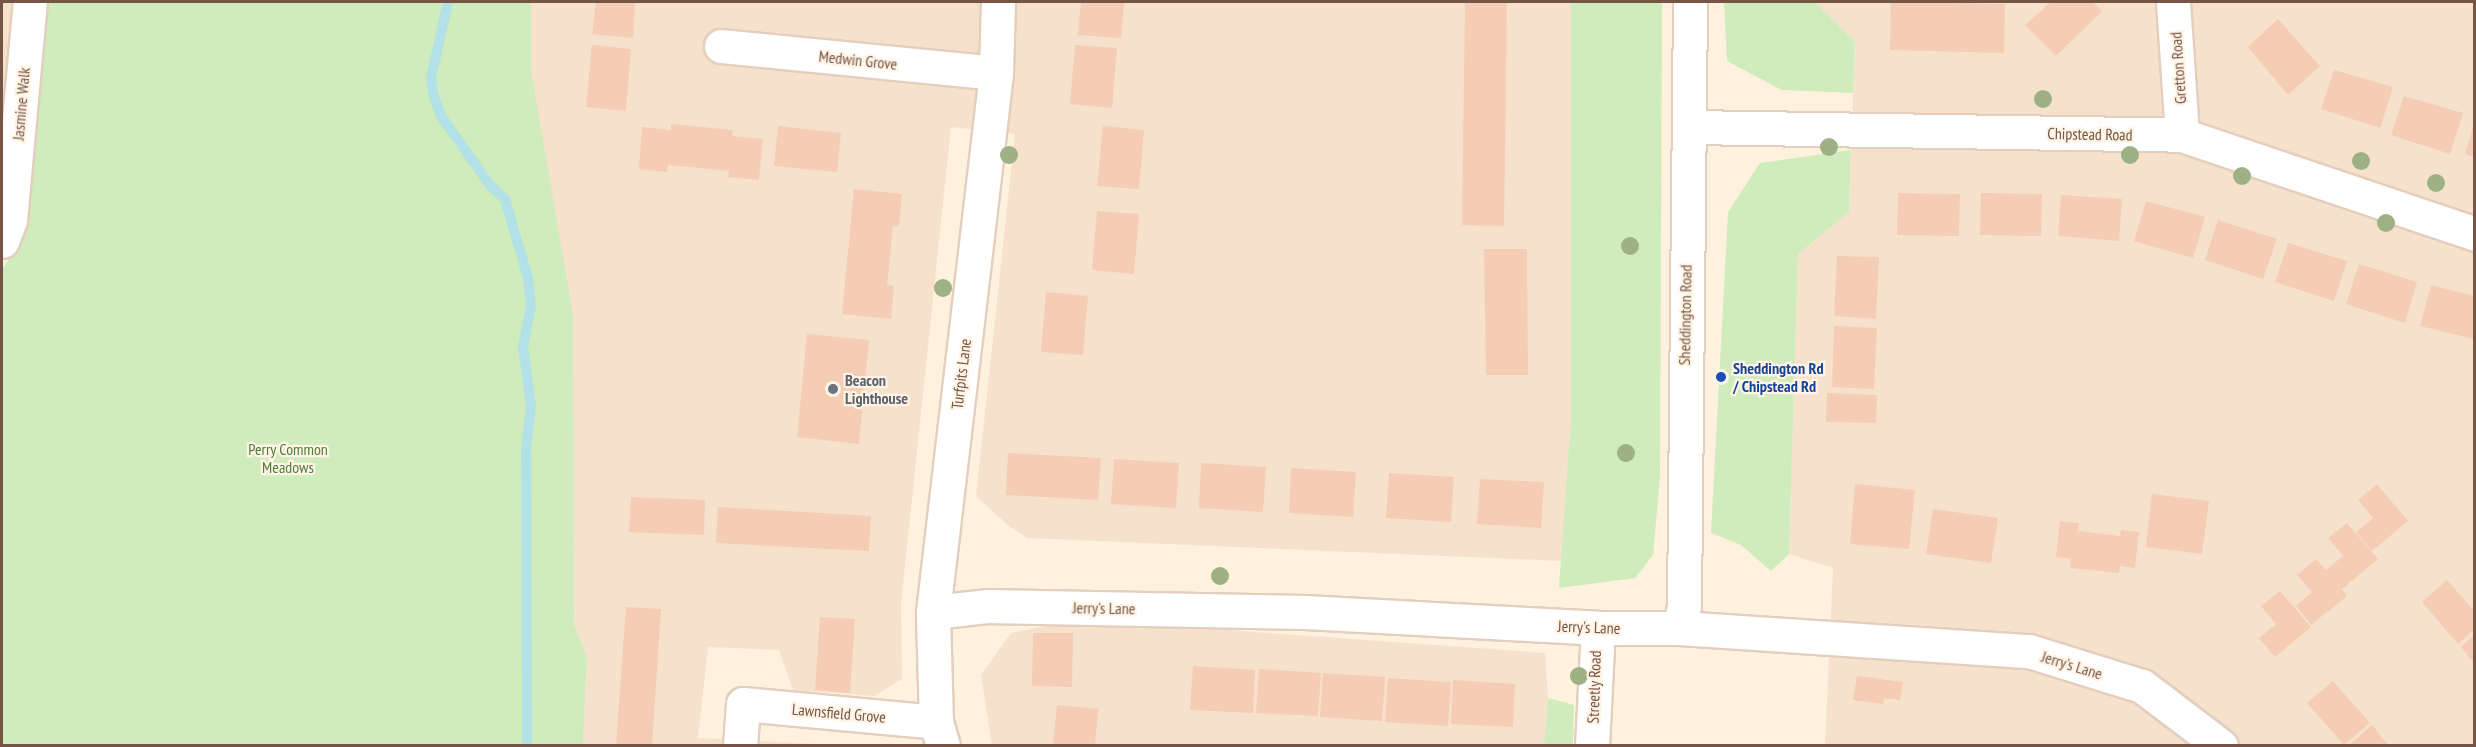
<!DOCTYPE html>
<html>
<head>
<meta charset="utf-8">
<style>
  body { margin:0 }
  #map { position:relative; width:2476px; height:747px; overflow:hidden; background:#fef1de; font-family:"PT Sans Narrow",sans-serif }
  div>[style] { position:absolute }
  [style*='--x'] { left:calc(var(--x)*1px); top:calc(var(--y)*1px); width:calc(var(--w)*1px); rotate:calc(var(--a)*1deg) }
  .residential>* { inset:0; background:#f6e2cc }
  .green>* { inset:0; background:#d0ebbc }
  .stream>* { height:10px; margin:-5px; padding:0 5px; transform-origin:5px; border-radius:5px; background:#b2e1e8 }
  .building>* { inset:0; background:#f5ccb4 }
  .roads { filter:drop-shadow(2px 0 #e4cebd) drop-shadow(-2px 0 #e4cebd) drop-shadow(0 2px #e4cebd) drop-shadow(0 -2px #e4cebd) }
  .minor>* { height:33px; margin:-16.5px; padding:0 16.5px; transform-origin:16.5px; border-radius:16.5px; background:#fff }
  .trees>* { width:18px; height:18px; margin:-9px; border-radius:50%; background:#9eb185 }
  .dots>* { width:16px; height:16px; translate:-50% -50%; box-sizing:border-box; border:3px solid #fff4e5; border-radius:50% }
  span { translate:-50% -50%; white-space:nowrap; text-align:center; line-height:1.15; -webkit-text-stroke:4.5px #fff4e5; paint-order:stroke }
  .street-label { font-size:16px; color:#755545 }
  .transit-label { font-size:16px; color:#164399; font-weight:700 }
  .left { translate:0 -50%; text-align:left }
  .worship-label { font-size:16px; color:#5b616d; font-weight:700 }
  .park-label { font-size:16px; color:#507c3c }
  .frame { position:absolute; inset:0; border:3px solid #755545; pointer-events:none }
</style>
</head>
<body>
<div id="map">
  <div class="residential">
    <i style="clip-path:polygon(2px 2px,12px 2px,2px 126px)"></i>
    <i style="clip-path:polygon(531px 2px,1571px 2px,1571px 418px,1562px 561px,1027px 538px,1009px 526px,976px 496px,1015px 134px,951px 127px,901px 604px,902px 679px,874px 696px,793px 690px,779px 650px,708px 647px,698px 738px,837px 745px,583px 745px,587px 656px,574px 625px,531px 70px)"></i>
    <i style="clip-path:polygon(1815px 2px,2474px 2px,2474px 745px,1825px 745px,1833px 568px,1789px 554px,1798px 254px,1849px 212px,1855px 42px)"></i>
    <i style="clip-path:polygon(1077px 619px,1545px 653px,1548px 698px,1544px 745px,992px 746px,981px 675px,1011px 633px)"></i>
  </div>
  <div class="green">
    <i style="clip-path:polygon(43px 2px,531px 2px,531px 70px,573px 315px,574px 625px,587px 656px,583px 745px,2px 745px,2px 269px,7px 263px,23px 212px)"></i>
    <i style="clip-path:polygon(1571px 2px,1662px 2px,1660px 476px,1653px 555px,1635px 578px,1559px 588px,1571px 418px)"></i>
    <i style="clip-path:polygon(1724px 2px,1815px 2px,1855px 42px,1853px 93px,1782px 90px,1727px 61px)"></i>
    <i style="clip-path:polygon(1851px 150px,1849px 212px,1798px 254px,1789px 554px,1771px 571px,1741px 545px,1711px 533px,1728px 212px,1760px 163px)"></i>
    <i style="clip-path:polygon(1548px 698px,1574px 705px,1573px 745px,1544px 745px)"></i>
  </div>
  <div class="stream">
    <i style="--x:448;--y:2;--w:78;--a:102.6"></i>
    <i style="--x:431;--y:78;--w:15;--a:82"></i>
    <i style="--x:433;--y:93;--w:24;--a:71"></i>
    <i style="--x:441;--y:116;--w:85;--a:54.6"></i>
    <i style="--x:490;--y:185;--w:21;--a:43"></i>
    <i style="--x:505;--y:199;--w:82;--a:73.8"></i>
    <i style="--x:528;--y:278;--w:28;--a:84"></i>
    <i style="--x:531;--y:306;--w:41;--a:101.3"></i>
    <i style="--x:523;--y:346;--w:61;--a:82.4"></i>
    <i style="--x:531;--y:406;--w:42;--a:96.8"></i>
    <i style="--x:526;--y:448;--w:298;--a:89.8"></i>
  </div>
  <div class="building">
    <i style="clip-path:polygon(596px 2px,635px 2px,633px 38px,592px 34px)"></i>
    <i style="clip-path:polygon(1081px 2px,1124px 2px,1121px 38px,1078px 35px)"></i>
    <i style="clip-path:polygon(1465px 2px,1507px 2px,1504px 226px,1462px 225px)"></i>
    <i style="clip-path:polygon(1891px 2px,2005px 4px,2004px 53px,1890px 50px)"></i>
    <i style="clip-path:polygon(2051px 2px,2093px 2px,2102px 11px,2056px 56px,2025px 25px)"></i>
    <i style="clip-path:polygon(2278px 19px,2320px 66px,2288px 95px,2248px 47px)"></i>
    <i style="clip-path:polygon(592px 45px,631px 49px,626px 111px,586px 107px)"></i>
    <i style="clip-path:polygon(1075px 45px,1117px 48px,1112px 108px,1070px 104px)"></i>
    <i style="clip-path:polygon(2334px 70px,2393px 87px,2380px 128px,2321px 109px)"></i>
    <i style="clip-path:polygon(2404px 96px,2463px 113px,2450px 154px,2391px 135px)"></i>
    <i style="clip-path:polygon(671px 124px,733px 130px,732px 136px,763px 139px,759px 180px,728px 177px,729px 171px,700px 168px,668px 165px,667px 172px,639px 169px,642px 127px,671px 130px)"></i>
    <i style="clip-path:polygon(2474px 124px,2474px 157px,2465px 154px)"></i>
    <i style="clip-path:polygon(778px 126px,841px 133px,837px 172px,774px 166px)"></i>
    <i style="clip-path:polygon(1103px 126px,1144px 130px,1139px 189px,1097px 186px)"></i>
    <i style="clip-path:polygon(854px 189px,902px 194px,899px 226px,893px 226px,887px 285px,894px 286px,891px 319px,842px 314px)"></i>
    <i style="clip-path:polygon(1898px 193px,1960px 194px,1959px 236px,1897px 235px)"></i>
    <i style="clip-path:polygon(1981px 193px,2042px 194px,2041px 236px,1980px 235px)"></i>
    <i style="clip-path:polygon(2061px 195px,2122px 199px,2119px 241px,2058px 236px)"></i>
    <i style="clip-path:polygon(2146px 201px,2205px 217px,2193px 258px,2134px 241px)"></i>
    <i style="clip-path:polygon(1097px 211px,1139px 214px,1134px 274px,1092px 270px)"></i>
    <i style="clip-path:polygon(2218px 220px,2277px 239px,2263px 279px,2205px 260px)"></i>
    <i style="clip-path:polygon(2288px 243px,2347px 261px,2334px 301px,2275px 282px)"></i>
    <i style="clip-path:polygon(1484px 249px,1527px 249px,1528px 375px,1486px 375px)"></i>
    <i style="clip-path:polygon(1837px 256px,1879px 257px,1876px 319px,1834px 316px)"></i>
    <i style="clip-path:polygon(2359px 264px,2417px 282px,2405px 323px,2346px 304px)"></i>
    <i style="clip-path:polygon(2431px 285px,2474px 296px,2474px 339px,2420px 326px)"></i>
    <i style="clip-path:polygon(1046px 292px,1088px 296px,1083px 355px,1041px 352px)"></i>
    <i style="clip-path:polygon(1834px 326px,1877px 328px,1874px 389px,1832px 387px)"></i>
    <i style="clip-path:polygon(807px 334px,869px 340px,859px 444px,797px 437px)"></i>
    <i style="clip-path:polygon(1827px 393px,1877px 395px,1876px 423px,1826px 422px)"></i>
    <i style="clip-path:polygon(1008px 453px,1101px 458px,1098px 500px,1006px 495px)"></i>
    <i style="clip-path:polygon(1114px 459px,1179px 463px,1176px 508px,1111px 504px)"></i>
    <i style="clip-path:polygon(1201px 463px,1266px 467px,1263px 512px,1199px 508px)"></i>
    <i style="clip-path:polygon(1291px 468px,1356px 472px,1353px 517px,1289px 513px)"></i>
    <i style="clip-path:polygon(1389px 473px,1454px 477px,1451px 522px,1386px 518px)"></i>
    <i style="clip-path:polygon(1480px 479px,1544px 482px,1541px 528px,1477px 524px)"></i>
    <i style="clip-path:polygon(1855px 484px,1915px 490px,1909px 549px,1850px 544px)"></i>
    <i style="clip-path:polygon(2377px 484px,2408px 521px,2372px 551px,2356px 532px,2373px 518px,2358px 500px)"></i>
    <i style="clip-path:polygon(2152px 494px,2209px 501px,2202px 554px,2146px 547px)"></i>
    <i style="clip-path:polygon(631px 497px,705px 500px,704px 535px,629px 532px)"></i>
    <i style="clip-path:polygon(718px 507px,871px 516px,869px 551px,716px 543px)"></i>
    <i style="clip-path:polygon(1933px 509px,1998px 518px,1991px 563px,1926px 554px)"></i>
    <i style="clip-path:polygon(2060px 521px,2079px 523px,2078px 531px,2120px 536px,2121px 530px,2139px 532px,2135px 568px,2120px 566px,2119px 573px,2070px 568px,2071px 559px,2056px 557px)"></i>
    <i style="clip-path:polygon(2347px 523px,2378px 559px,2342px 589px,2347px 596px,2311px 625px,2296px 606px,2312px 592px,2297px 575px,2316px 559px,2326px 570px,2343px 556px,2328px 538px)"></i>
    <i style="clip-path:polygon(2447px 580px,2474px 611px,2474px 630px,2458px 644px,2422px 602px)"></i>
    <i style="clip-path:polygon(2280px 591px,2311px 627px,2275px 657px,2259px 638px,2276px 624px,2261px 606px)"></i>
    <i style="clip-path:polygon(626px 607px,661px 609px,652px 746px,616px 746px)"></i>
    <i style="clip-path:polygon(820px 617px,855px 619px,850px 693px,815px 690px)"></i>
    <i style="clip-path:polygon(1033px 633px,1073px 633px,1072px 687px,1032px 686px)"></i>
    <i style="clip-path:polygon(2474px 635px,2474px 663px,2461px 647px)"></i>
    <i style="clip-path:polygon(1193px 666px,1255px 670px,1253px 713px,1190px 710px)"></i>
    <i style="clip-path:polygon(1259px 669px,1321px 673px,1318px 716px,1256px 713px)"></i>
    <i style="clip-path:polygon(1323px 673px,1385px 677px,1382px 721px,1320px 717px)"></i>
    <i style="clip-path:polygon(1857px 676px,1903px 682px,1900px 700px,1884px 698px,1883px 704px,1853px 700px)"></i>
    <i style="clip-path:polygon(1388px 678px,1451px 682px,1448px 726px,1385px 722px)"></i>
    <i style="clip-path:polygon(1453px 680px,1515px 684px,1513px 727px,1451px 724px)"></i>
    <i style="clip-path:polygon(2333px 681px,2370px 723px,2344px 745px,2307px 703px)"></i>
    <i style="clip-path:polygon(1057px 705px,1098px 709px,1095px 746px,1053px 746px)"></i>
    <i style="clip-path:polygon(2372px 725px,2389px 746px,2348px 746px)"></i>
  </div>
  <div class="roads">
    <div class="minor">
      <i style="--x:2173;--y:2;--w:133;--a:86.1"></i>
      <i style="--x:721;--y:46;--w:276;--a:5.6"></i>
      <i style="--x:1689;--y:127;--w:493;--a:0.9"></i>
      <i style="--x:2182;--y:135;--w:308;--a:18.6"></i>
      <i style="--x:2;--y:241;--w:22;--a:-69"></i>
      <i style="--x:10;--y:220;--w:219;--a:-84.8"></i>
      <i style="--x:933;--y:612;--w:54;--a:-6.3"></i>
      <i style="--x:987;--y:606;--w:318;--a:1.1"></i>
      <i style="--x:1305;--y:612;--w:293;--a:3.1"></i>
      <i style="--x:1598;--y:628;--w:82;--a:0"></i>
      <i style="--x:1680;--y:628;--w:350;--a:3.8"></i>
      <i style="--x:2029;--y:651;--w:118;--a:17.2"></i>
      <i style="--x:2142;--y:686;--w:99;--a:37.2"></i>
      <i style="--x:1680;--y:628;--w:23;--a:-80"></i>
      <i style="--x:1684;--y:605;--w:603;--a:-89.43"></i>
      <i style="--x:740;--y:746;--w:42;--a:-85.9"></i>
      <i style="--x:743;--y:704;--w:194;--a:5.3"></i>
      <i style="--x:943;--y:746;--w:25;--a:-106"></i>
      <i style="--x:936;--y:722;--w:110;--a:-91.6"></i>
      <i style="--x:933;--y:612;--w:543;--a:-83.33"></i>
      <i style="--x:996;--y:73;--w:71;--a:-88.4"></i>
      <i style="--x:1592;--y:746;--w:118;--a:-87.1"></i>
    </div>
  </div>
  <div class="trees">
    <i style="left:2043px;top:99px"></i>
    <i style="left:1829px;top:147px"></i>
    <i style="left:1009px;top:155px"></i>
    <i style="left:2130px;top:155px"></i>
    <i style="left:2361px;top:161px"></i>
    <i style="left:2242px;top:176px"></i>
    <i style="left:2436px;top:183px"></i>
    <i style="left:2386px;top:223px"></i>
    <i style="left:1630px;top:246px"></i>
    <i style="left:943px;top:288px"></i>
    <i style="left:1626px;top:453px"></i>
    <i style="left:1220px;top:576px"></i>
    <i style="left:1579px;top:676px"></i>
  </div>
  <div class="dots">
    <i style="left:1721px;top:377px;background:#1a4fb4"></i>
    <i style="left:833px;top:389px;background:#6b7280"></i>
  </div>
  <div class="street-label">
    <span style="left:858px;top:60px;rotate:6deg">Medwin Grove</span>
    <span style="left:2178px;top:68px;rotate:-94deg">Gretton Road</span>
    <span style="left:21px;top:104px;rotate:-85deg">Jasmine Walk</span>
    <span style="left:2090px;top:134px;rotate:1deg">Chipstead Road</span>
    <span style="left:1685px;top:315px;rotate:-89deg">Sheddington Road</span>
    <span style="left:961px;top:374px;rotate:-83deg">Turfpits Lane</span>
    <span style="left:1104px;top:608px;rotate:1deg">Jerry's Lane</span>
    <span style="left:1589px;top:627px;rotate:2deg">Jerry's Lane</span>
    <span style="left:2072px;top:665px;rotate:17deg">Jerry's Lane</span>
    <span style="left:1594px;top:687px;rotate:-88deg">Streetly Road</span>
    <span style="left:839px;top:713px;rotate:5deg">Lawnsfield Grove</span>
  </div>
  <div class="transit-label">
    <span class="left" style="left:1733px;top:377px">Sheddington Rd<br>/ Chipstead Rd</span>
  </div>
  <div class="worship-label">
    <span class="left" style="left:845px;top:389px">Beacon<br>Lighthouse</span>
  </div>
  <div class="park-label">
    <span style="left:288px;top:458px">Perry Common<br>Meadows</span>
  </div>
  <div class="frame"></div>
</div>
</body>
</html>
